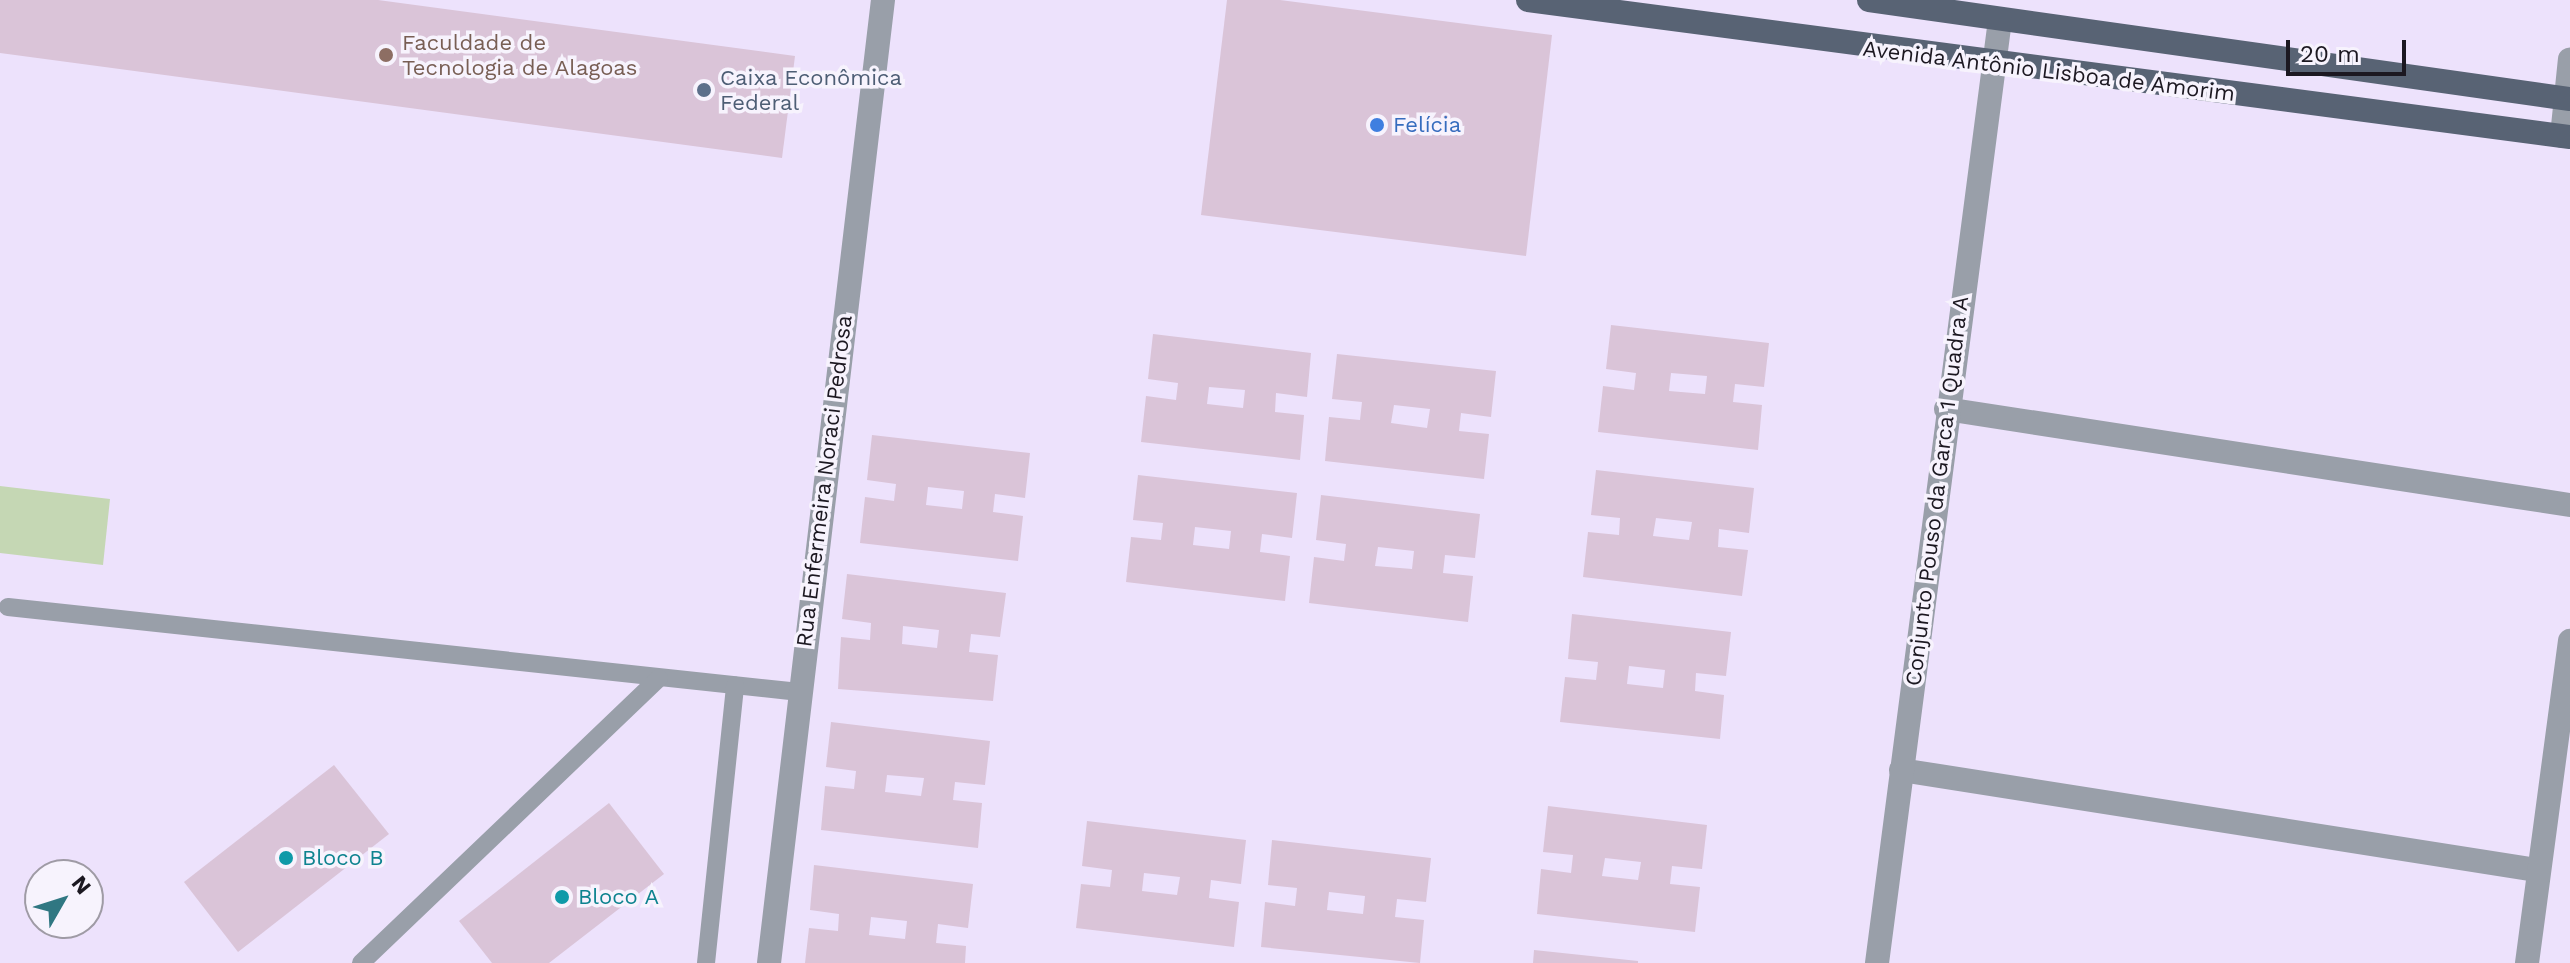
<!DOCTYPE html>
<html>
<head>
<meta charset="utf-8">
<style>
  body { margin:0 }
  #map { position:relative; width:2570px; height:963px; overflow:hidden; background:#ede2fc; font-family:"Work Sans",sans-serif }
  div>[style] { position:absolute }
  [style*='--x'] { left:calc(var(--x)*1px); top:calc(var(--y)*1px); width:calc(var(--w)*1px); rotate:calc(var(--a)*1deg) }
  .green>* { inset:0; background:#c5d7b4 }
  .building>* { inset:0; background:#dac4d8 }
  .lane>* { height:18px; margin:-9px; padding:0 9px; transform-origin:9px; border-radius:9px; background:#999fa9 }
  .street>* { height:24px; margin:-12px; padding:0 12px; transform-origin:12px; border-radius:12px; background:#999fa9 }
  .primary>* { height:24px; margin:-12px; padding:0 12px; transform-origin:12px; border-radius:12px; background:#586374 }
  .dots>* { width:22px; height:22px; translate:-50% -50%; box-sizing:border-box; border:4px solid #f7f3fd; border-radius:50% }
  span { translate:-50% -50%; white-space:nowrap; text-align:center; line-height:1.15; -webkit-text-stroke:7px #f7f3fd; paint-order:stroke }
  .education-label { font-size:22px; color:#785e54 }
  .left { translate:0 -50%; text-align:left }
  .street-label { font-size:22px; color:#1c1821 }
  .service-label { font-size:22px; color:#4e5e75 }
  .shop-label { font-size:22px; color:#366cbe }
  .culture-label { font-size:22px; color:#0d838f }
  .north { position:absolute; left:24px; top:859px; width:80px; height:80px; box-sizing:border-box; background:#f7f3fd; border:2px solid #9f9ba5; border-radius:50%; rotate:51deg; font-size:22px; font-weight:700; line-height:32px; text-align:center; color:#1c1821 }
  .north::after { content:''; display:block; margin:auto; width:28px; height:36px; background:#307782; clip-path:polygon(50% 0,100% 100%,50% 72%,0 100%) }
  .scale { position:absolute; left:2286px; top:40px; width:120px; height:36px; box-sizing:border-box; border:4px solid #1c1821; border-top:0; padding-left:10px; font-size:24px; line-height:28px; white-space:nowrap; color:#1c1821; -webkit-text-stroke:6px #f7f3fd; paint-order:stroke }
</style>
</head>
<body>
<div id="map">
  <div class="green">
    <i style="clip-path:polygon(0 486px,110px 499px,103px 565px,0 553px)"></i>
  </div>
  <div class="building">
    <i style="clip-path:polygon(0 0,378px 0,795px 56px,782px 158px,0 53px)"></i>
    <i style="clip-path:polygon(1227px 0,1280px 0,1552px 35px,1526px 256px,1201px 215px)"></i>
    <i style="clip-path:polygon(evenodd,1611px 325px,1769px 343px,1764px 387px,1735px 384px,1733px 402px,1762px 405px,1758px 450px,1598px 432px,1603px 386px,1634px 390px,1636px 373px,1606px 369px,1611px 325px,1671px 373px,1707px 376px,1705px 394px,1669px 391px,1671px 373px)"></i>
    <i style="clip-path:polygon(evenodd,1153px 334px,1311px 353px,1307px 397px,1276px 393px,1275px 412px,1304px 415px,1300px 460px,1141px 442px,1146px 396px,1176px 400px,1178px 383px,1148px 379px,1153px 334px,1209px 387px,1245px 390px,1243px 408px,1207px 404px,1209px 387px)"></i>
    <i style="clip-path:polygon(evenodd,1337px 354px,1496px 371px,1491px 417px,1461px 413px,1459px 431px,1489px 434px,1484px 479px,1325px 461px,1329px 417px,1360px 420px,1362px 402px,1332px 399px,1337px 354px,1394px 405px,1430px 409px,1427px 428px,1391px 423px,1394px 405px)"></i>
    <i style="clip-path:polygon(evenodd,872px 435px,1030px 453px,1025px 498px,995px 494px,993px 512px,1023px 516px,1018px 561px,860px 543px,865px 497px,894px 501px,896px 484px,867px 480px,872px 435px,928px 487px,964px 491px,962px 509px,926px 505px,928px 487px)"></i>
    <i style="clip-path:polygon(evenodd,1596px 470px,1754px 488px,1749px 533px,1719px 529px,1718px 547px,1748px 550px,1742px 596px,1583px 577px,1588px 532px,1619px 535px,1620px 518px,1591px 515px,1596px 470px,1656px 518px,1692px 522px,1689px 540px,1653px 536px,1656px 518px)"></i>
    <i style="clip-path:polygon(evenodd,1138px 475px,1297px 493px,1292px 538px,1262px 534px,1260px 552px,1290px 556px,1285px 601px,1126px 582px,1131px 537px,1161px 540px,1163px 523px,1133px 520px,1138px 475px,1195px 527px,1231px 531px,1229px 549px,1193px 545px,1195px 527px)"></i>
    <i style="clip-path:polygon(evenodd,1321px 495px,1480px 514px,1475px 558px,1445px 555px,1443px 573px,1473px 576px,1468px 622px,1309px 603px,1314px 557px,1344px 561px,1346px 544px,1316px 540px,1321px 495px,1378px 547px,1414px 551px,1412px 569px,1375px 566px,1378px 547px)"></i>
    <i style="clip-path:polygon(evenodd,847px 574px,1006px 593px,1000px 637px,971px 634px,969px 652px,998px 655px,993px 701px,838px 689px,841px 637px,870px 640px,871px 623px,842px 619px,847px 574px,903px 626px,939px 630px,937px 648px,902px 644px,903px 626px)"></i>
    <i style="clip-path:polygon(evenodd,1572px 614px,1731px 632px,1726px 676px,1696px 673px,1695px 691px,1724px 695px,1720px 739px,1560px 722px,1565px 677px,1596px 680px,1598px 662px,1568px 659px,1572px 614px,1629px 666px,1665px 670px,1663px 688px,1627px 684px,1629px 666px)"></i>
    <i style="clip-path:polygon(evenodd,831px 722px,990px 741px,985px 785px,955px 782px,953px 800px,982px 803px,978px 848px,821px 830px,825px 786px,854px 789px,856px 771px,826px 767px,831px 722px,887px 775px,924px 778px,921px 796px,885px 792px,887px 775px)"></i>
    <i style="clip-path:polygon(334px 765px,389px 834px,238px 952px,184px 882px)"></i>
    <i style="clip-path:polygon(609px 803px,664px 874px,549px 963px,492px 963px,459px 921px)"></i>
    <i style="clip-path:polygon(evenodd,1548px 806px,1707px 825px,1702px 869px,1672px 866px,1670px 884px,1700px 887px,1695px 932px,1537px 914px,1541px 869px,1571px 873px,1573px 855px,1543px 852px,1548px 806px,1605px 858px,1641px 862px,1638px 880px,1602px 876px,1605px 858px)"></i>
    <i style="clip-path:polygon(evenodd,1087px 821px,1246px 840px,1241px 884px,1211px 880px,1209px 898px,1239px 902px,1234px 947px,1076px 928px,1081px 884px,1110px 887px,1112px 870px,1082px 866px,1087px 821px,1144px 873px,1180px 877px,1177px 895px,1142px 891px,1144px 873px)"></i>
    <i style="clip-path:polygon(evenodd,1272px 840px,1431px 858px,1426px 902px,1397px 899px,1395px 917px,1424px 920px,1420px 963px,1261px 947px,1265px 902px,1295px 906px,1297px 888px,1268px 885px,1272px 840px,1329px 892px,1365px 896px,1363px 914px,1327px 910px,1329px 892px)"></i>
    <i style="clip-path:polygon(evenodd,814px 865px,973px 884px,968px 928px,938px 924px,936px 943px,966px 946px,965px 963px,805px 963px,809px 928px,838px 931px,839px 914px,810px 910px,814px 865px,871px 917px,907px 921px,905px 939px,869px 935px,871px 917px)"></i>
    <i style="clip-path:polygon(1534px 950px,1638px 961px,1638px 963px,1533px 963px)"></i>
  </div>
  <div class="lane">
    <i style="--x:8;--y:607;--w:796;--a:6.13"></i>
    <i style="--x:361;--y:963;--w:412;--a:-43.7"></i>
    <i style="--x:706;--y:963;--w:279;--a:-84"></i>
  </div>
  <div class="street">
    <i style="--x:2562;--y:136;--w:77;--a:-84.1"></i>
    <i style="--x:1946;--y:409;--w:631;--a:8.75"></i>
    <i style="--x:1901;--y:770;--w:644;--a:8.94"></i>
    <i style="--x:769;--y:963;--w:970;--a:-83.25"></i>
    <i style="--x:1877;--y:963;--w:951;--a:-82.57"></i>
    <i style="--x:2527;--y:963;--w:325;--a:-82.4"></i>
  </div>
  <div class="primary">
    <i style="--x:1528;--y:0;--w:1051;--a:7.49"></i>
    <i style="--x:1869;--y:0;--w:708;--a:8.04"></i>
  </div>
  <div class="dots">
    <i style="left:386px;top:55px;background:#8d6e63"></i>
    <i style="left:704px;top:90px;background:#5c6f8a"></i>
    <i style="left:1377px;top:125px;background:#3f7fe0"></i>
    <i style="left:286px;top:858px;background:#0f9aa8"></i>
    <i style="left:562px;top:897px;background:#0f9aa8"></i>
  </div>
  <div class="education-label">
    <span class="left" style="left:402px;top:55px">Faculdade de<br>Tecnologia de Alagoas</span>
  </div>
  <div class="street-label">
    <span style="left:2049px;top:71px;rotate:7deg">Avenida Antônio Lisboa de Amorim</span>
    <span style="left:824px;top:481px;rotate:-83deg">Rua Enfermeira Noraci Pedrosa</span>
    <span style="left:1937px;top:491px;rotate:-83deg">Conjunto Pouso da Garca 1 Quadra A</span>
  </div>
  <div class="service-label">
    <span class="left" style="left:720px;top:90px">Caixa Econômica<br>Federal</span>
  </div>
  <div class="shop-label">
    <span class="left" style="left:1393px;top:125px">Felícia</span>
  </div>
  <div class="culture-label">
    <span class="left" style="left:302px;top:858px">Bloco B</span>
    <span class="left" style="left:578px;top:897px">Bloco A</span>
  </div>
  <div class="north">N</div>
  <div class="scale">20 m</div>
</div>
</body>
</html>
